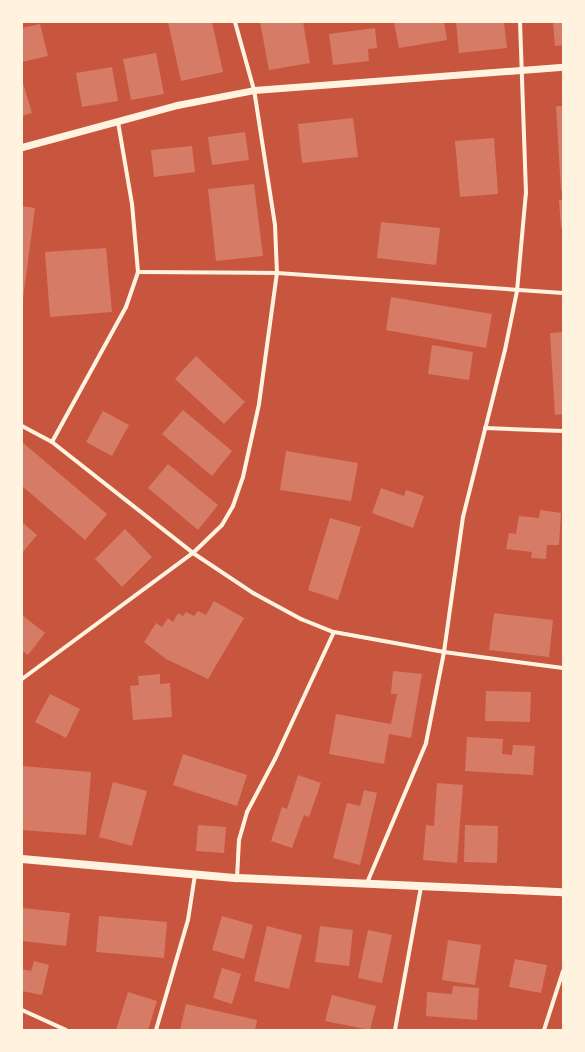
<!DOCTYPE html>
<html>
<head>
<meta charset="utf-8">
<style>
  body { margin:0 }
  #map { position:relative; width:585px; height:1052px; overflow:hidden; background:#c8553d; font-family:Lora,serif }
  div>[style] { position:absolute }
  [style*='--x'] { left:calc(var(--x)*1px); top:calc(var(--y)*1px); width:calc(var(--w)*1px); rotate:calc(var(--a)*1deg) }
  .building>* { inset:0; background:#d67c66 }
  .minor>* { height:4px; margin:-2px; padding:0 2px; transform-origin:2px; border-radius:2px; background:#fff3e0 }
  .tertiary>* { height:7px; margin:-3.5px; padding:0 3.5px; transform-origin:3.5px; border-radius:3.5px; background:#fff3e0 }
  .secondary>* { height:8px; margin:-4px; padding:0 4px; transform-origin:4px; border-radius:4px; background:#fff3e0 }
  span { translate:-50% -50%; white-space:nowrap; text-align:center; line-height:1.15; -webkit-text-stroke:3px #fff3e0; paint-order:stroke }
  .frame { position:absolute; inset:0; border:23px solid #fff3e0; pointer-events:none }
</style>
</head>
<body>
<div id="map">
  <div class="building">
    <i style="clip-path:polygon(168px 22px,212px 22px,223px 72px,181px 81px)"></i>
    <i style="clip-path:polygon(260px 22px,303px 22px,310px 63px,269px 70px)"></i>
    <i style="clip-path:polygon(394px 22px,444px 22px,447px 40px,399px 48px)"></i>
    <i style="clip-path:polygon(456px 22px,504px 22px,507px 48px,459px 53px)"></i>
    <i style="clip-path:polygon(553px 22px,563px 22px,563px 45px,555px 46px)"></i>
    <i style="clip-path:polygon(40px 24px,48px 56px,22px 62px,22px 28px)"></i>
    <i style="clip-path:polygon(375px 28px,377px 48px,368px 49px,369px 61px,333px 65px,329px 34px)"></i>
    <i style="clip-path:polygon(156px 53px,164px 94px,131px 100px,123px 59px)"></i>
    <i style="clip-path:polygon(112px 67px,118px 101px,82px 107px,76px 73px)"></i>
    <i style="clip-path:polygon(22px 80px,32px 113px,22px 116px)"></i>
    <i style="clip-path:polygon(556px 106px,563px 106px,563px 191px,561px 191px)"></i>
    <i style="clip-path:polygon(353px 118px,358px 157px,302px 163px,298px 124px)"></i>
    <i style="clip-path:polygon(245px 132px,249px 160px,212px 165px,208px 137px)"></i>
    <i style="clip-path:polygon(494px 138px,498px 194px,460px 197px,455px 141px)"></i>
    <i style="clip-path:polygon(192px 146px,195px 172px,154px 177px,151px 150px)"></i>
    <i style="clip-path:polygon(254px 184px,263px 256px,216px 261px,208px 189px)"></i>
    <i style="clip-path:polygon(559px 200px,563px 200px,563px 228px,561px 228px)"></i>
    <i style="clip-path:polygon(22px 206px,35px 208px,23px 299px,22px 299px)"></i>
    <i style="clip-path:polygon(381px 222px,440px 228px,436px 265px,377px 258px)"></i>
    <i style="clip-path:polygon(106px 248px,112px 312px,50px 317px,45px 252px)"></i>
    <i style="clip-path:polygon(391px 297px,492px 314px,486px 348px,386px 330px)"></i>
    <i style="clip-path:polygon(563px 332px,563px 414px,555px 415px,550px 333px)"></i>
    <i style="clip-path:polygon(432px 345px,473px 352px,469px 380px,428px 374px)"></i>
    <i style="clip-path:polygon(196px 356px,245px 402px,224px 424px,175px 379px)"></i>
    <i style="clip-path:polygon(183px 410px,232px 451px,212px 476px,162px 434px)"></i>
    <i style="clip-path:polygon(103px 411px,129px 425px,112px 456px,86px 442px)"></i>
    <i style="clip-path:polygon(22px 442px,107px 514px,85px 540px,22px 486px)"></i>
    <i style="clip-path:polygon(286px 451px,358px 463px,351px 501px,280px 490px)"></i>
    <i style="clip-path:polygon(168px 464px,218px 505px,198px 530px,148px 488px)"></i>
    <i style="clip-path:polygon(381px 488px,404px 496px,406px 490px,424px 496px,413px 528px,372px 513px)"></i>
    <i style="clip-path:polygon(540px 510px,561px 513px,559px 545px,547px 545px,546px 559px,531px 558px,532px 552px,506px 549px,509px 533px,516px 534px,519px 516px,539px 518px)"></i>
    <i style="clip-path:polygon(330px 518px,361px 527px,338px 600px,308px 590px)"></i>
    <i style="clip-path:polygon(22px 522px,37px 535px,22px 553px)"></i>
    <i style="clip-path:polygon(125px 529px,152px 557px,122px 587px,95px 559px)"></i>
    <i style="clip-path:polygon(214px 601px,244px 618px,208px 679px,166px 659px,144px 642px,156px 623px,162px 627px,168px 618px,173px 622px,178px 613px,183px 616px,186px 612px,194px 616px,198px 611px,206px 615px)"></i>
    <i style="clip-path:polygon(494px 613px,553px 620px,549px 657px,489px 650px)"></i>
    <i style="clip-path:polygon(22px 615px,45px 633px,28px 655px,22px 651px)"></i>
    <i style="clip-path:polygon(393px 671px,422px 674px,411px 738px,389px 734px,384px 764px,329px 754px,336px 714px,391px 724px,397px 694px,391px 694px)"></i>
    <i style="clip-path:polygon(160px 674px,160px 684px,170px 683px,172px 717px,133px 720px,130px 686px,139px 685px,138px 676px)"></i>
    <i style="clip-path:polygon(486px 691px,531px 692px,530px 722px,485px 721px)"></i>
    <i style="clip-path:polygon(50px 694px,80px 709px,66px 738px,35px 722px)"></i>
    <i style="clip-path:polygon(467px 737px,503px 739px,502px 754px,512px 755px,513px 745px,535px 746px,533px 775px,465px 771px)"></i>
    <i style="clip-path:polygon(183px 754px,247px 775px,237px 806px,173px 785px)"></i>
    <i style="clip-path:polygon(22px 766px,91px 772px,86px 835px,22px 830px)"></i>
    <i style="clip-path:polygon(298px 775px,321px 783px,309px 817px,304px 815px,292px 848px,271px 841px,282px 807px,287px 809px)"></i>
    <i style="clip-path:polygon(113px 782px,147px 791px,132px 846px,99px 837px)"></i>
    <i style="clip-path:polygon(437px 783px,463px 785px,457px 863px,423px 860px,426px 825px,434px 826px)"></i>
    <i style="clip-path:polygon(364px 790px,377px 793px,360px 865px,333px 858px,347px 803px,360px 806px)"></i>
    <i style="clip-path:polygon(198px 825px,226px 827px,224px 853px,196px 851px)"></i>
    <i style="clip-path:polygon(465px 825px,498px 826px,497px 863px,464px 862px)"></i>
    <i style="clip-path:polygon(22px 908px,70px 913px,66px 946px,22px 941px)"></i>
    <i style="clip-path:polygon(99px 916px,167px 922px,164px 958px,96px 952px)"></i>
    <i style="clip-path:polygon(222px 916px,253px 925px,244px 959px,212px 950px)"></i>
    <i style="clip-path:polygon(267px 926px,302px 935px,289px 989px,254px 981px)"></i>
    <i style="clip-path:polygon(320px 926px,353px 930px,349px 966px,315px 962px)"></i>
    <i style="clip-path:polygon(368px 930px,392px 935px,382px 983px,358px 978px)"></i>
    <i style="clip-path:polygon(448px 940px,481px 945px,475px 985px,442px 980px)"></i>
    <i style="clip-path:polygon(515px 959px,547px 965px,541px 993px,509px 987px)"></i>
    <i style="clip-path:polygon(34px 961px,49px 965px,42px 995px,22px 991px,22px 969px,31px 971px)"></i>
    <i style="clip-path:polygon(222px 968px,241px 974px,232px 1004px,213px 998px)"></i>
    <i style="clip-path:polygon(453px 986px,479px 988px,477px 1020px,426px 1016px,427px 992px,452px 994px)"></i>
    <i style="clip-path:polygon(128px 992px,157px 1001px,148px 1030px,116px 1030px)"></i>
    <i style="clip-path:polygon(332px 995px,376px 1006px,370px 1030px,325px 1021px)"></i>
    <i style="clip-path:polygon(186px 1004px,257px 1020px,255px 1030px,180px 1030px)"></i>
  </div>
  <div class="minor">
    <i style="--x:138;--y:272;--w:139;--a:0.4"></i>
    <i style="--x:277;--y:273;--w:287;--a:4"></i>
    <i style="--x:22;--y:426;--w:34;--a:28"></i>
    <i style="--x:52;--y:442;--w:179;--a:38.2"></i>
    <i style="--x:193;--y:553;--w:72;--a:33.7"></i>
    <i style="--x:253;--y:593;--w:55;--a:28.4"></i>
    <i style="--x:301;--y:619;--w:35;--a:22"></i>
    <i style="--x:334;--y:632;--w:112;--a:10.3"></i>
    <i style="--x:444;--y:652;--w:120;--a:7.7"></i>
    <i style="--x:485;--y:428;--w:78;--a:2.2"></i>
    <i style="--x:52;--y:442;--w:154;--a:-61.3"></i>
    <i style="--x:126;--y:307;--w:37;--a:-71"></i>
    <i style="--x:138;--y:272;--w:68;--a:-95"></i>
    <i style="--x:132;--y:204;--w:83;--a:-99.7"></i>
    <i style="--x:22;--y:679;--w:212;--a:-36.4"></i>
    <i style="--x:193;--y:553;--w:40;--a:-44"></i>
    <i style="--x:222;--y:525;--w:22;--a:-60"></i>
    <i style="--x:233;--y:506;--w:31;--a:-71"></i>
    <i style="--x:243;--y:477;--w:75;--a:-77.6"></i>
    <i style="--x:259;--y:404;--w:132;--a:-82.2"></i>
    <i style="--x:277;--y:273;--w:48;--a:-92.4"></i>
    <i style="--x:275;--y:225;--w:137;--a:-98.8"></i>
    <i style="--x:254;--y:90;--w:71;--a:-105.6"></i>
    <i style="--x:237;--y:878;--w:38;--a:-87"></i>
    <i style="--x:239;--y:840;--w:29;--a:-74"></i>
    <i style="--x:247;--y:812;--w:60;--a:-62.2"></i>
    <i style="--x:275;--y:759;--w:140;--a:-65.1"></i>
    <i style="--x:367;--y:883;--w:152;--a:-67.1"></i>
    <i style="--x:426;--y:743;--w:93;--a:-78.8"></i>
    <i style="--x:444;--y:652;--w:136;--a:-82"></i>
    <i style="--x:463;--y:517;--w:172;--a:-75.9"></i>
    <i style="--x:505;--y:350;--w:60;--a:-78.5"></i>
    <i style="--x:517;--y:291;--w:98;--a:-84.8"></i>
    <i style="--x:526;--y:193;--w:171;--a:-92"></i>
    <i style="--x:22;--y:1010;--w:48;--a:24.4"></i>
    <i style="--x:156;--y:1030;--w:115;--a:-73.8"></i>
    <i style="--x:188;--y:920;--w:46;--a:-81.2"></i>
    <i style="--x:395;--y:1030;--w:145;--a:-79.7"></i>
    <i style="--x:544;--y:1030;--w:62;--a:-72.1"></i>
  </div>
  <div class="tertiary">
    <i style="--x:22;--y:147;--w:161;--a:-15.2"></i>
    <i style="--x:177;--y:105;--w:78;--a:-11"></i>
    <i style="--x:254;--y:90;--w:310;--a:-4.3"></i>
  </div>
  <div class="secondary">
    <i style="--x:22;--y:859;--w:216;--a:5.1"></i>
    <i style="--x:237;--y:878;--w:326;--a:2.5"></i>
  </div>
  <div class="frame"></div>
</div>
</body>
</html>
